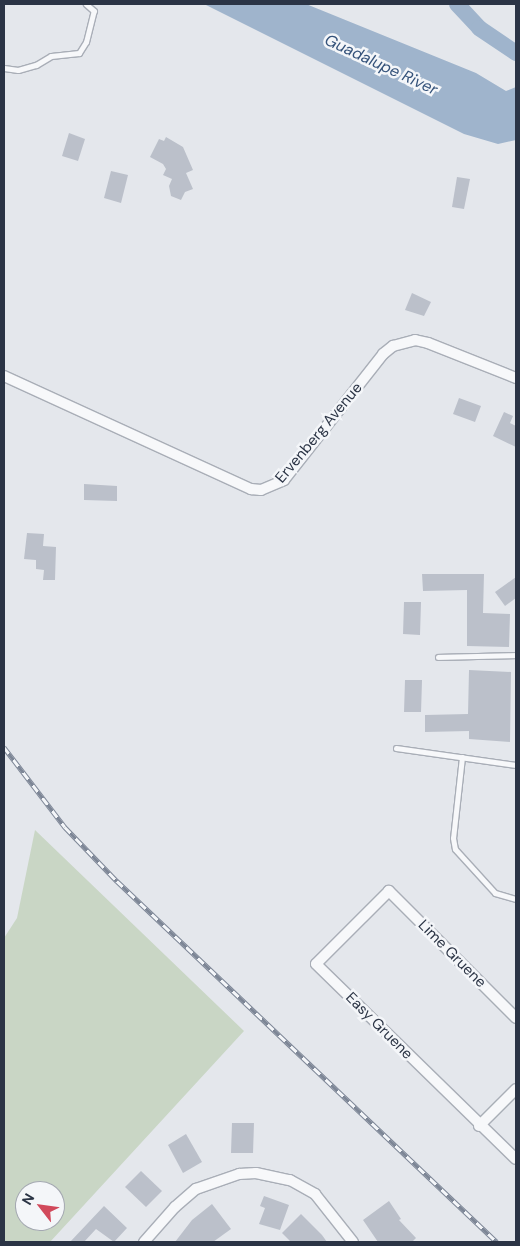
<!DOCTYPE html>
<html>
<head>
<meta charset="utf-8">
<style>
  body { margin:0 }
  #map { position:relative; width:520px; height:1246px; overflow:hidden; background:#e4e7ec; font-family:"DM Sans",sans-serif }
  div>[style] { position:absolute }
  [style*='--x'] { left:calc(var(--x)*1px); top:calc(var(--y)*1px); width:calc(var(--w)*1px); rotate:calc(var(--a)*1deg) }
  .green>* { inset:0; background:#c9d6c5 }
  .water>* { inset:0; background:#9fb4cc }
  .river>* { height:16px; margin:-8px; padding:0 8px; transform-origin:8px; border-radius:8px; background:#9fb4cc }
  .building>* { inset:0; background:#bbc0ca }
  .roads { filter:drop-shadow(1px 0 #a9aeb7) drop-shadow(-1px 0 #a9aeb7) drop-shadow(0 1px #a9aeb7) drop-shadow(0 -1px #a9aeb7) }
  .lane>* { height:5px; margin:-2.5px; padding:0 2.5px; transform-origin:2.5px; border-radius:2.5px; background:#f7f8fa }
  .street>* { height:10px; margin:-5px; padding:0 5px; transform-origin:5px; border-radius:5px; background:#f7f8fa }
  .rail>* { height:4.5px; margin-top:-2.25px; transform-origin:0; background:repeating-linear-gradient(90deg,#f4f6f9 0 8px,#7d8696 0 16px); box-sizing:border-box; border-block:1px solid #7d8696 }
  span { translate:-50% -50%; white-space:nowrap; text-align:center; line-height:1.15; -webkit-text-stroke:5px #f4f6f9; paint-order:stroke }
  .street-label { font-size:15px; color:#2b3445 }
  .water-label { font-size:16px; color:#34527a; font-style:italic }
  .frame { position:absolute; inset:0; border:5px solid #2b3445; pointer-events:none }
  .north { position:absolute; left:15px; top:1181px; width:50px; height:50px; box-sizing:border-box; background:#f4f6f9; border:1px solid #a4a8b1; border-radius:50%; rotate:300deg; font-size:14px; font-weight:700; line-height:20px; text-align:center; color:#2b3445 }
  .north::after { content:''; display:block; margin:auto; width:18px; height:22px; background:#d1495b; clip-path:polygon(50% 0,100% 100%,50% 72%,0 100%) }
</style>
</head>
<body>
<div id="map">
  <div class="green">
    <i style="clip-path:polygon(evenodd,35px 830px,244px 1031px,50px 1242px,4px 1242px,4px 938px,17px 918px,35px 830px,25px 1191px,55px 1191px,55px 1221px,25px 1221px,25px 1191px)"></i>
  </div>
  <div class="water">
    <i style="clip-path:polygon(204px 4px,306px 4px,476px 73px,506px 91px,516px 87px,516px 140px,498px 144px,464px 134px)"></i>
  </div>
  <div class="river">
    <i style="--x:457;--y:4;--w:33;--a:47"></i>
    <i style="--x:479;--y:28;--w:45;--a:34"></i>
  </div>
  <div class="building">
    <i style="clip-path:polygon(69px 133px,85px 139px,78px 161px,62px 156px)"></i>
    <i style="clip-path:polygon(166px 137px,183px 147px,193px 170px,186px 173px,193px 189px,185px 192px,181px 200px,171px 196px,169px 186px,172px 179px,163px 175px,166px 169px,163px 164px,150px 157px,159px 139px,164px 141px)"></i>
    <i style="clip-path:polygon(111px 171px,128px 175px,121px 203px,104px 198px)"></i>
    <i style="clip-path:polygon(457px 177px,470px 179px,464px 209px,452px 207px)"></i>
    <i style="clip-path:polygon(412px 293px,431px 302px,424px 316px,405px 310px)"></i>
    <i style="clip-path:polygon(459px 398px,481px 406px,475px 422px,453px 414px)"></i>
    <i style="clip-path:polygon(504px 412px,513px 416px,510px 423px,516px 426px,516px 447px,493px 436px)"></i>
    <i style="clip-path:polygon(84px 484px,117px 486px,117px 501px,84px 500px)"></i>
    <i style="clip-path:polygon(27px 533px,44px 534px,43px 546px,56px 547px,55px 580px,43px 580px,44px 570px,36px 569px,36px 560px,24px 559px)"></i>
    <i style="clip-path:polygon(422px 574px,484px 574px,483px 613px,510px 614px,509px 647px,467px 646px,467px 590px,423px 591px)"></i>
    <i style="clip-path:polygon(516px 577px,516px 598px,505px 606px,495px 592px)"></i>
    <i style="clip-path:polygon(404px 602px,421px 602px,420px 635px,403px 634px)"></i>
    <i style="clip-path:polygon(469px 670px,511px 672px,510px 742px,469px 739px,469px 731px,425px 732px,425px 715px,468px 714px)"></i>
    <i style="clip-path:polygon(405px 680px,422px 680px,421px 712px,404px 712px)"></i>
    <i style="clip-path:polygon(232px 1123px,254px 1123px,253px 1153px,231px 1153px)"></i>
    <i style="clip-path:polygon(186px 1134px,202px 1162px,183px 1173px,168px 1145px)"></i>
    <i style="clip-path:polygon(141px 1171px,162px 1191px,146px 1207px,125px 1187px)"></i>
    <i style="clip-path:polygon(264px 1196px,289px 1205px,280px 1230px,259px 1224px,265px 1208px,260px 1206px)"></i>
    <i style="clip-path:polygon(389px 1201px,401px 1219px,399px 1220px,416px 1238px,412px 1242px,378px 1242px,363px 1220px)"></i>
    <i style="clip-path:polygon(212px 1204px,231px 1229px,213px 1242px,175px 1242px,192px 1220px)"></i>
    <i style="clip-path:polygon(104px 1206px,127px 1228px,114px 1242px,96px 1229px,84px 1242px,70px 1242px)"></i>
    <i style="clip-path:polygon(301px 1214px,322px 1235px,327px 1242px,291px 1242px,282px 1233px)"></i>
  </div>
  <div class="roads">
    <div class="lane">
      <i style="--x:4;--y:68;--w:14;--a:8"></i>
      <i style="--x:18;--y:70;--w:19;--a:-16"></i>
      <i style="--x:36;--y:65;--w:17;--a:-31"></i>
      <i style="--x:51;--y:56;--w:28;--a:-6"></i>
      <i style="--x:79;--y:53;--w:13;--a:-58"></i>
      <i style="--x:86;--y:42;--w:32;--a:-76"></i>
      <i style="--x:94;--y:11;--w:11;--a:-139"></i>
      <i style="--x:438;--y:657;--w:78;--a:-1.5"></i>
      <i style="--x:396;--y:748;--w:121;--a:8.1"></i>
      <i style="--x:462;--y:757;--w:81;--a:96.3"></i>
      <i style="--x:453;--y:838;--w:11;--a:80"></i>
      <i style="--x:455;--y:849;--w:59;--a:47.7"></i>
      <i style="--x:495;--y:893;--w:22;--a:16"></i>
    </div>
    <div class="street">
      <i style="--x:4;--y:376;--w:272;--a:24.6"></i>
      <i style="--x:251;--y:489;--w:10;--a:6"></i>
      <i style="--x:261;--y:490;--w:25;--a:-23"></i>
      <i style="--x:284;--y:480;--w:160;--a:-51.8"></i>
      <i style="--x:383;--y:354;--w:13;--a:-39"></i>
      <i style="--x:393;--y:346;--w:23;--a:-15"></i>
      <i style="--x:415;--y:340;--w:13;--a:13"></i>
      <i style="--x:428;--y:343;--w:95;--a:21.7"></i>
      <i style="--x:516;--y:1018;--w:180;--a:-135"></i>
      <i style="--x:389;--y:891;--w:103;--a:135"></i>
      <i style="--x:316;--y:964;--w:279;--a:44.3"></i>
      <i style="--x:479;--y:1126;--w:52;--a:-45"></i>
      <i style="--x:144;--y:1242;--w:47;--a:-48.5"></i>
      <i style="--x:175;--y:1207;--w:28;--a:-41"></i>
      <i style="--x:196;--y:1189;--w:46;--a:-19.2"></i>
      <i style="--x:239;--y:1174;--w:17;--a:-3"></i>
      <i style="--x:256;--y:1173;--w:35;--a:12"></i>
      <i style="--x:290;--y:1180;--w:29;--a:29"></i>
      <i style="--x:315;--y:1194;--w:61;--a:51.6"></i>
    </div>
  </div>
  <div class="rail">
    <i style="--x:4;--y:747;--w:101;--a:52.7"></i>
    <i style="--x:65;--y:827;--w:75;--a:46.1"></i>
    <i style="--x:117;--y:881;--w:524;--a:43.53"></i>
  </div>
  <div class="street-label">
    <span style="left:319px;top:433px;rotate:-50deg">Ervenberg Avenue</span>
    <span style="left:452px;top:954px;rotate:45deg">Lime Gruene</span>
    <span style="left:379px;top:1026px;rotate:45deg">Easy Gruene</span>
  </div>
  <div class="water-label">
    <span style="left:381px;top:65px;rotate:25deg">Guadalupe River</span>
  </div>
  <div class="frame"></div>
  <div class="north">N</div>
</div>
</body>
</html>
